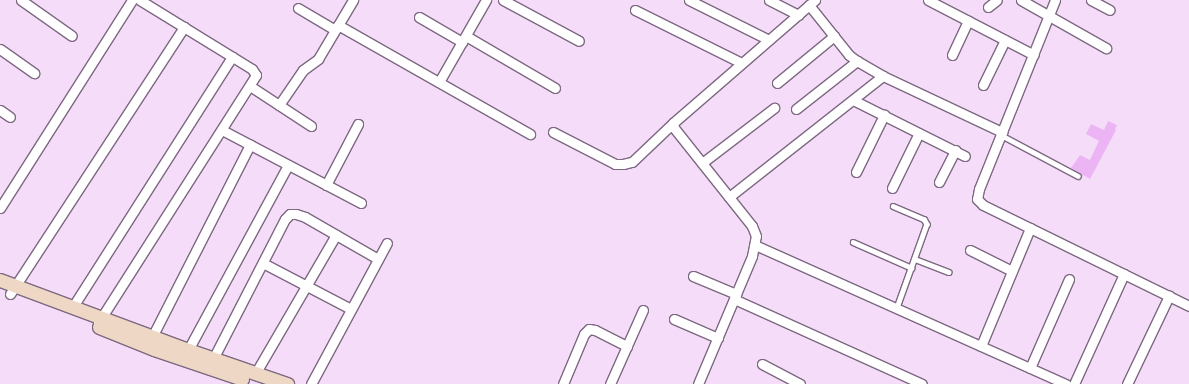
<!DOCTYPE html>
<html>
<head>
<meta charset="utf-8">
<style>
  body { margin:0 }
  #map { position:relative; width:1189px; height:384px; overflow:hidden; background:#f5ddf9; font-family:"Open Sans",sans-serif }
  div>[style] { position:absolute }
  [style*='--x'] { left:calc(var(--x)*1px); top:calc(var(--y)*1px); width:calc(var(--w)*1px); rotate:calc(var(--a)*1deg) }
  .building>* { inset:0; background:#ecb4f5 }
  .roads { filter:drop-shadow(1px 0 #7d6881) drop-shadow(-1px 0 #7d6881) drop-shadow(0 1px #7d6881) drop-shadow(0 -1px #7d6881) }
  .service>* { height:4.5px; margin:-2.25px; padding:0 2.25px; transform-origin:2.25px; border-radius:2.25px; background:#fff }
  .minor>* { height:9px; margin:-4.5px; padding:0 4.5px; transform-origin:4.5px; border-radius:4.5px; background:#fff }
  .secondary>* { height:13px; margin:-6.5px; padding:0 6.5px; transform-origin:6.5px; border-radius:6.5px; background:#eed7c4 }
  span { translate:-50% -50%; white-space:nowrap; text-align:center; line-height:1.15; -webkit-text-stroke:3.5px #f5ddf9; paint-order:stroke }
</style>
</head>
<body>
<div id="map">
  <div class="building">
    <i style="clip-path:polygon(1108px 121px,1117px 125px,1115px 129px,1116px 130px,1090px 179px,1071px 168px,1080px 155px,1090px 160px,1099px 141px,1086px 134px,1091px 124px,1104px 130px)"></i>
  </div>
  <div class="roads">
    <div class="service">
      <i style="--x:1001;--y:135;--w:87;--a:28"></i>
      <i style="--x:893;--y:206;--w:34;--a:23"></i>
      <i style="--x:924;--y:219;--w:6;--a:59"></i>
      <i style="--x:927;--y:224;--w:89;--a:109.7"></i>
      <i style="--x:853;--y:242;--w:64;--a:23.8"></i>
      <i style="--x:915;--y:259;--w:36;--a:21"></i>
    </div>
    <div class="minor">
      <i style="--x:21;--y:0;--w:62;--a:35.2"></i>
      <i style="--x:503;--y:0;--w:86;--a:28.3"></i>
      <i style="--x:689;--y:0;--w:89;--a:26.6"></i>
      <i style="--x:769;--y:0;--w:33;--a:27"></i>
      <i style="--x:928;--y:0;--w:119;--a:27.4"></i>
      <i style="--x:1021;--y:0;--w:98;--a:29.5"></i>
      <i style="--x:1055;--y:0;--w:204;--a:111.9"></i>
      <i style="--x:979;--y:189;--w:10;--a:101"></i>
      <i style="--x:977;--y:199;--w:8;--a:45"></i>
      <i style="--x:983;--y:205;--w:229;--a:26.1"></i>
      <i style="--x:1091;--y:0;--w:21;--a:28"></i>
      <i style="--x:809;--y:5;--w:64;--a:51.3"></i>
      <i style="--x:849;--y:55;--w:10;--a:37"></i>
      <i style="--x:857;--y:61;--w:30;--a:30"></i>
      <i style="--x:883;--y:76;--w:132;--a:25.2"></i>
      <i style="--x:988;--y:7;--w:11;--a:-38"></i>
      <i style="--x:298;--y:8;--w:43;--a:30.7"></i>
      <i style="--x:635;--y:10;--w:119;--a:26.4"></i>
      <i style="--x:419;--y:17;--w:50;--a:30.2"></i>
      <i style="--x:338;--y:25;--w:221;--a:29.6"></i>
      <i style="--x:466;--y:36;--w:103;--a:30.3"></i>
      <i style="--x:0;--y:49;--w:42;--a:35.2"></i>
      <i style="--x:952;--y:55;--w:38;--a:-65"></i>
      <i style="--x:439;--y:82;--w:95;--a:-60.2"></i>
      <i style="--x:777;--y:83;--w:74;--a:-39.5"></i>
      <i style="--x:983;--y:85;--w:50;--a:-63.9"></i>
      <i style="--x:250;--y:86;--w:73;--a:33.3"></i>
      <i style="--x:853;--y:100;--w:125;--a:26.6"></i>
      <i style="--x:279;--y:105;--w:42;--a:-55.6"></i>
      <i style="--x:303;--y:70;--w:19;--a:-36"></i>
      <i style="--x:318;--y:59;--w:69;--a:-59.3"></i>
      <i style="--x:796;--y:109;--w:78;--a:-38.2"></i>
      <i style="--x:0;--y:110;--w:12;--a:35"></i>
      <i style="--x:222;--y:130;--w:157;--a:27.7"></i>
      <i style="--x:553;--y:132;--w:70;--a:27.3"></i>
      <i style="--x:615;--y:164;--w:8;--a:0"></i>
      <i style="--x:623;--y:164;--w:9;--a:-13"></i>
      <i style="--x:632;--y:162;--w:57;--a:-43.6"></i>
      <i style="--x:702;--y:163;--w:91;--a:-37.4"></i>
      <i style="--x:856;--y:172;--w:64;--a:-63.8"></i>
      <i style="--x:939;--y:182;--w:36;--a:-63"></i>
      <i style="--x:326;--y:185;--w:69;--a:-62.3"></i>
      <i style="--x:892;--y:188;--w:61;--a:-63.9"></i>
      <i style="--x:729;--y:197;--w:196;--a:-38.2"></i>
      <i style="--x:0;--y:208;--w:246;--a:-57.6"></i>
      <i style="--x:755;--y:245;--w:341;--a:24.1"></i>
      <i style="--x:970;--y:250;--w:47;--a:26.6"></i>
      <i style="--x:263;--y:263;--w:99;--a:27.6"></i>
      <i style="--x:693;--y:276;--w:47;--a:22.7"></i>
      <i style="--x:10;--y:294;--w:319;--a:-56.9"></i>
      <i style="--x:734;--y:299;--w:206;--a:24.3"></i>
      <i style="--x:72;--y:308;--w:298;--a:-57.5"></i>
      <i style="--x:674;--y:319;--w:48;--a:23.4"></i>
      <i style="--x:98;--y:323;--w:294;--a:-57.5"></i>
      <i style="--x:256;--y:75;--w:7;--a:-124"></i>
      <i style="--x:252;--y:69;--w:132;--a:-148.4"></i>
      <i style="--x:152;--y:337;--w:216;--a:-63"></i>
      <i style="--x:981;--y:346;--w:128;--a:-67.4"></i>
      <i style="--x:188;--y:350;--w:210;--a:-61.6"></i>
      <i style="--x:213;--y:359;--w:157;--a:-62.8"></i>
      <i style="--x:285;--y:219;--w:7;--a:-45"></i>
      <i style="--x:290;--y:214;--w:6;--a:0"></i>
      <i style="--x:296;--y:214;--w:9;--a:18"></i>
      <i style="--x:305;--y:217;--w:84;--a:29.9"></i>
      <i style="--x:762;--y:364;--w:43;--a:27.8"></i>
      <i style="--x:1030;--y:368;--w:97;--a:-66.3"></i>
      <i style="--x:255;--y:374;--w:161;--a:-59.8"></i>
      <i style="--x:311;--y:384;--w:160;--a:-61.7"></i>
      <i style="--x:563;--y:384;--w:54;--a:-67.2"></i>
      <i style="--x:584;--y:334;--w:7;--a:-45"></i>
      <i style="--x:589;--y:329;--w:6;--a:9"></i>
      <i style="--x:595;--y:330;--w:36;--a:27"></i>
      <i style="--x:610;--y:384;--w:81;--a:-66"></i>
      <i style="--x:698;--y:384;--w:139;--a:-67.1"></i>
      <i style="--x:752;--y:256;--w:20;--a:-79"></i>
      <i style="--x:756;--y:236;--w:11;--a:-112"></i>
      <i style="--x:752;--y:226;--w:125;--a:-128.5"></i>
      <i style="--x:674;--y:128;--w:5;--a:-101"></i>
      <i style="--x:673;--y:123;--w:188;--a:-40.9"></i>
      <i style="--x:1074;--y:384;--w:121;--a:-65.6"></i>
      <i style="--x:1127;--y:384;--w:98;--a:-64.5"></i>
    </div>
    <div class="secondary">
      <i style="--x:0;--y:280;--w:201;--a:20.4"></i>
      <i style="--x:188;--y:350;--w:105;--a:19"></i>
      <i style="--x:99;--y:327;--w:59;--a:21.8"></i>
      <i style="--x:154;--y:349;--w:93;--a:18.8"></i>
    </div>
  </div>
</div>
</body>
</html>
